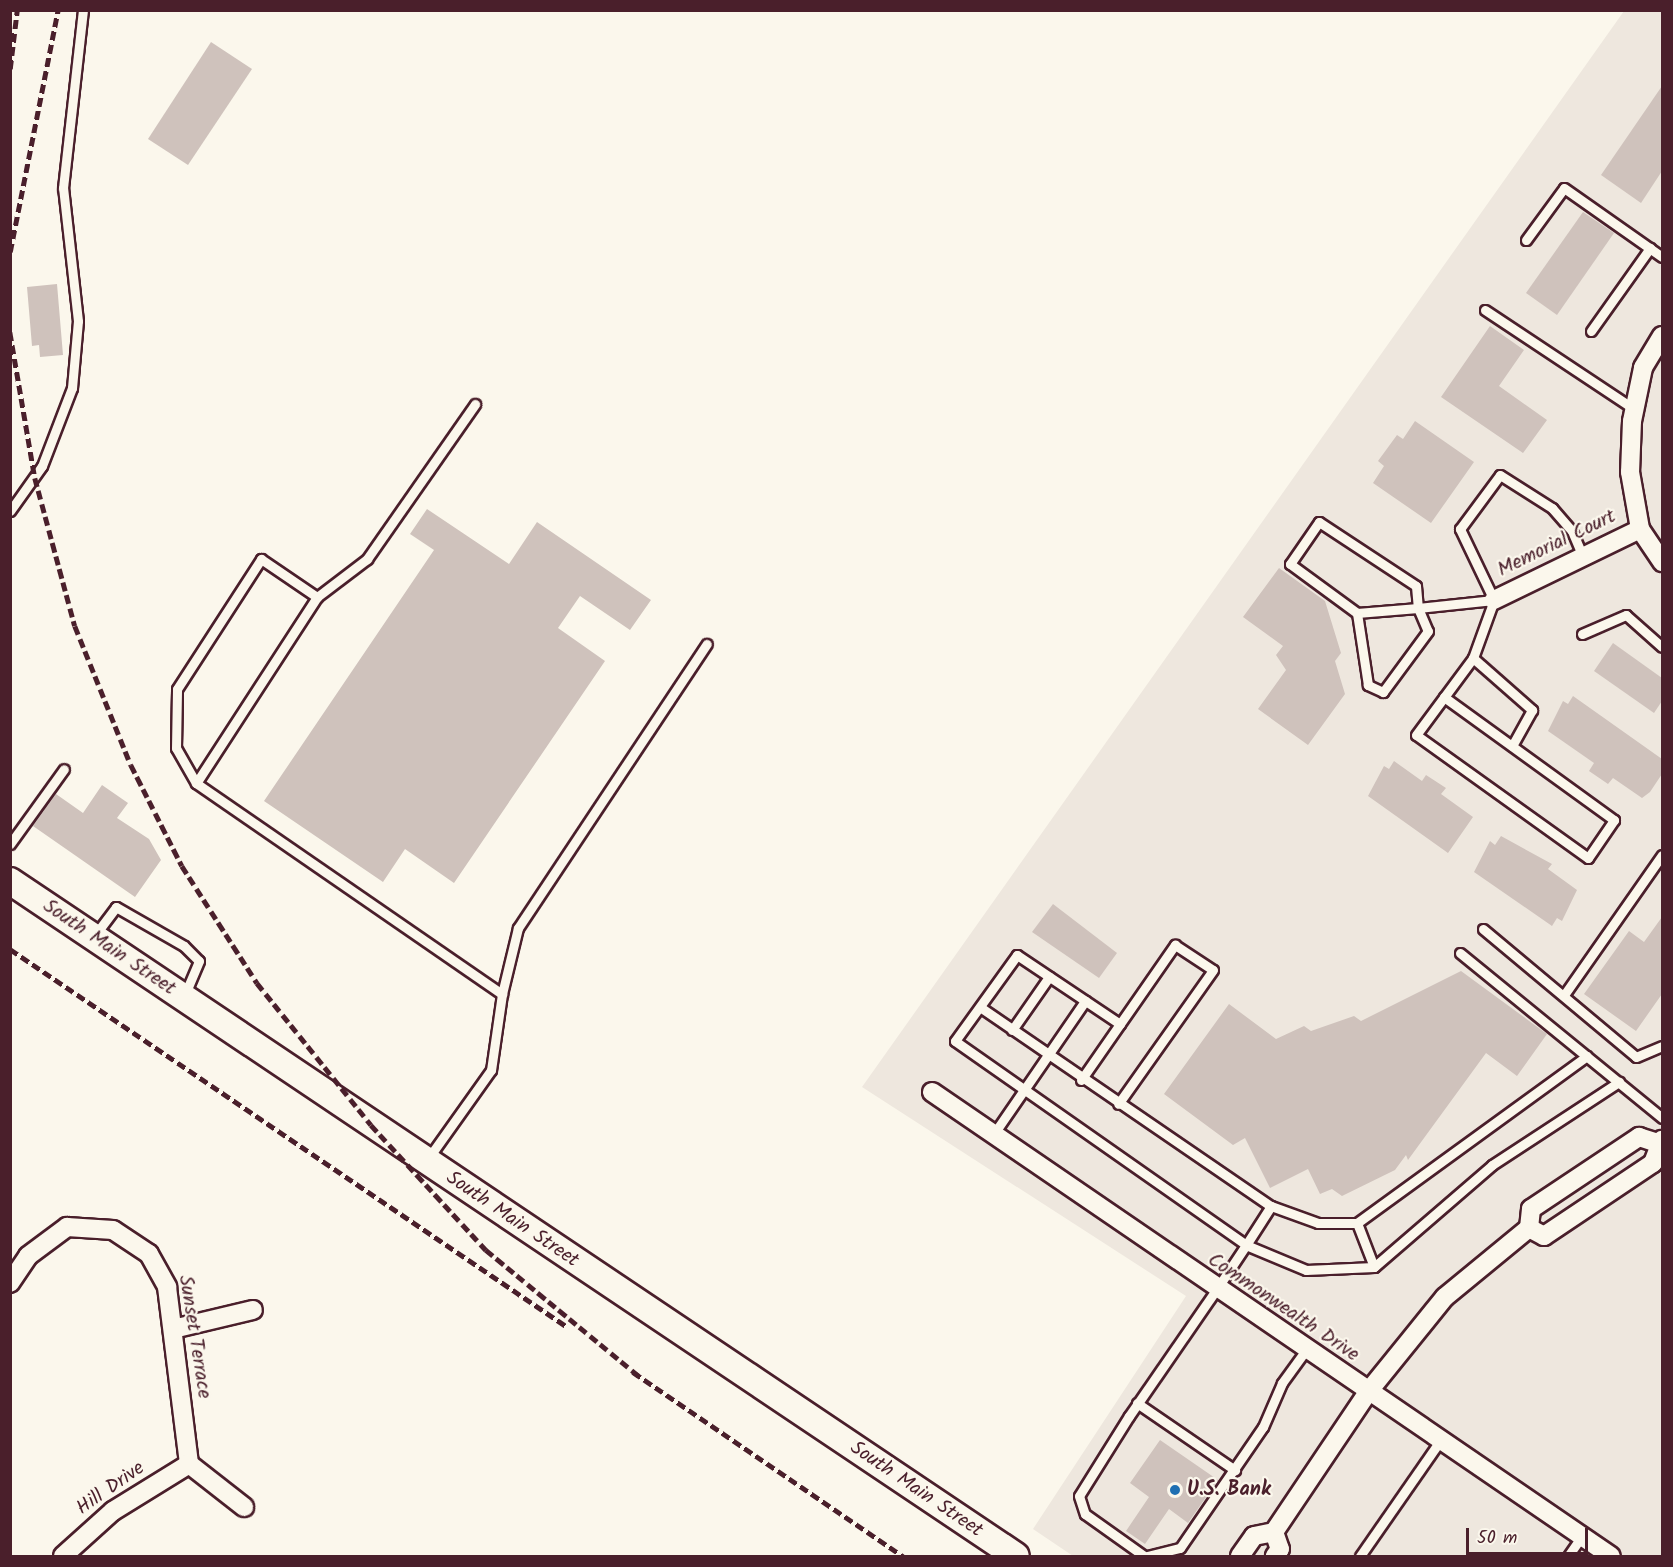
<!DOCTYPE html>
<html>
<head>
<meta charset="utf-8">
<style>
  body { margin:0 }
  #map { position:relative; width:1673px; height:1567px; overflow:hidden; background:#fbf7ec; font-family:Kalam,sans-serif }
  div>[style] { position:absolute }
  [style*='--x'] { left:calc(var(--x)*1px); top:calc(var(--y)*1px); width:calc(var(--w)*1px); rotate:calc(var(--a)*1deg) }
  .built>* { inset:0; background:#eee7de }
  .building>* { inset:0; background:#cfc2bc }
  .roads { filter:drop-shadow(2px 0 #4a1f2b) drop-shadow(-2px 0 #4a1f2b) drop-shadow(0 2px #4a1f2b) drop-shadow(0 -2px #4a1f2b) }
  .lane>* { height:9px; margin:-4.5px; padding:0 4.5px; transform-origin:4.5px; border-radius:4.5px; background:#fbf7ec }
  .street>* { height:18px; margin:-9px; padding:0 9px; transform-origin:9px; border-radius:9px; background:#fbf7ec }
  .secondary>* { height:26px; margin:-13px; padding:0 13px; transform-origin:13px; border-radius:13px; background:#fbf7ec }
  .rail>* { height:4.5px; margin-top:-2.25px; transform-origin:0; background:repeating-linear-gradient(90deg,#4a1f2b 0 9px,transparent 0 13.5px) }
  .dots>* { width:16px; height:16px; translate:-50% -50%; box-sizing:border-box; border:3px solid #fbf7ec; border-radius:50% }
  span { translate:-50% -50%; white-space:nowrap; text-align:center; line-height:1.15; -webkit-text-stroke:4.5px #fbf7ec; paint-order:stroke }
  .street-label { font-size:20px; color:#4a1f2b }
  .poi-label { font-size:20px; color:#4a1f2b; font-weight:700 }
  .left { translate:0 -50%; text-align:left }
  .frame { position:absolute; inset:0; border:12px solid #4a1f2b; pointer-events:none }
  .scale { position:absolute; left:1466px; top:1528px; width:122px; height:27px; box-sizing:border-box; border:3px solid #4a1f2b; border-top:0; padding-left:8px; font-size:18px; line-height:21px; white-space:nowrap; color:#4a1f2b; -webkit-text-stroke:4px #fbf7ec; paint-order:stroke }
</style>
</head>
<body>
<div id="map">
  <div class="built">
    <i style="clip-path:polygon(1624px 11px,1662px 11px,1662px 1556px,1073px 1556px,1033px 1529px,1186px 1296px,862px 1087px)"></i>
  </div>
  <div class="building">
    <i style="clip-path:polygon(211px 42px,252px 69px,188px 165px,148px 139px)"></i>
    <i style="clip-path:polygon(1662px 86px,1662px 171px,1641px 203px,1601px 175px)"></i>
    <i style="clip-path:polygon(1583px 212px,1614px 233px,1557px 315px,1526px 293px)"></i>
    <i style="clip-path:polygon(57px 284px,63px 355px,40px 357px,39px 345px,32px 346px,27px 287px)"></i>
    <i style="clip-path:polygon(1490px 326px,1524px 350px,1499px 386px,1547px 420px,1523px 453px,1441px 397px)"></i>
    <i style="clip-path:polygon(1415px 421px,1474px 462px,1431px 523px,1373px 483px,1384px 466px,1378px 461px,1397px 435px,1403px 439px)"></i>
    <i style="clip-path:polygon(427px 509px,509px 564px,537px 522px,651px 600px,630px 630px,580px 596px,558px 628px,605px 661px,454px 883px,405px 849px,383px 882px,264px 801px,434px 550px,410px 534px)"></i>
    <i style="clip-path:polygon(1279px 568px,1325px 601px,1341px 653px,1335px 661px,1345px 694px,1308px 745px,1258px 709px,1286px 670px,1276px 655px,1283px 646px,1243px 617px)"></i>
    <i style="clip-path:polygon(1613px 643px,1662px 678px,1662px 701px,1654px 713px,1594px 671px)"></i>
    <i style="clip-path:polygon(1573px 696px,1662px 759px,1662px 774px,1650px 792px,1642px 798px,1613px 778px,1608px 784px,1589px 771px,1594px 763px,1548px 731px,1563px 701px,1568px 704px)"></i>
    <i style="clip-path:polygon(1394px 761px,1422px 781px,1426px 775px,1446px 788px,1441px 794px,1473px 817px,1448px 853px,1368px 796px,1384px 766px,1389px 769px)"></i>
    <i style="clip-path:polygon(102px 785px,128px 803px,117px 818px,149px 839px,161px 860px,135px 897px,33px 826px,56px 794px,83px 813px)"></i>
    <i style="clip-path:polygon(1501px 836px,1552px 864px,1548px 869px,1577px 890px,1562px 921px,1557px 918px,1552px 926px,1474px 872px,1490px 841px,1495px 845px)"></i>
    <i style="clip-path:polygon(1053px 904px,1117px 953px,1099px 978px,1032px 932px)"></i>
    <i style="clip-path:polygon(1662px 917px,1662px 994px,1636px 1031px,1584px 994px,1629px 931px,1644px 942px)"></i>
    <i style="clip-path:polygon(1461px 971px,1547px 1034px,1517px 1076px,1486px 1053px,1408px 1160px,1406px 1155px,1395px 1170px,1342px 1196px,1332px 1189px,1320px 1194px,1308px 1169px,1270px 1188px,1245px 1138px,1233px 1145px,1164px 1094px,1229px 1004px,1276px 1039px,1304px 1026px,1311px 1031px,1354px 1016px,1361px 1021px)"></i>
    <i style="clip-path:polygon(1160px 1440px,1218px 1480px,1188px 1523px,1169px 1509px,1145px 1544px,1126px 1531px,1149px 1497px,1130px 1483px)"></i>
  </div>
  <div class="roads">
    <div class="lane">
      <i style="--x:1526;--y:240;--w:64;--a:-53.8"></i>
      <i style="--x:1564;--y:188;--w:120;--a:35.1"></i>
      <i style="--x:1485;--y:310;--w:179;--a:33.6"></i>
      <i style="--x:1591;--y:331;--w:102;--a:-54.6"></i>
      <i style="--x:10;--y:511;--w:55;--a:-54.6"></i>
      <i style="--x:42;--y:466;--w:84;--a:-69"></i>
      <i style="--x:72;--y:388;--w:67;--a:-84.9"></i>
      <i style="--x:78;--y:321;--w:134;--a:-96.4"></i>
      <i style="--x:63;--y:188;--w:179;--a:-83.6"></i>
      <i style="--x:317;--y:597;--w:63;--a:-37.2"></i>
      <i style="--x:367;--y:559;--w:189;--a:-55.1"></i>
      <i style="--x:1357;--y:613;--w:61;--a:-4.7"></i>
      <i style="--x:1418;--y:608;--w:25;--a:67"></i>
      <i style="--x:1428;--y:631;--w:76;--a:126.4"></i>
      <i style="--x:1383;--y:692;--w:17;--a:-155"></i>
      <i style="--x:1368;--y:685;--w:73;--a:-98.7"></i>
      <i style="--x:1357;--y:613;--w:83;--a:-143.8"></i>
      <i style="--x:1290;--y:564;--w:51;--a:-55.4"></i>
      <i style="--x:1319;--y:522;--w:116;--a:33.4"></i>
      <i style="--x:1416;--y:586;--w:22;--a:85"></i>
      <i style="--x:1418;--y:608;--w:76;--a:-6"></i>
      <i style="--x:1582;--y:634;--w:48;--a:-23.4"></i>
      <i style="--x:1626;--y:615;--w:48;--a:41.6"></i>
      <i style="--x:1473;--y:658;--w:79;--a:41.4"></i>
      <i style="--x:1532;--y:710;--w:41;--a:119.1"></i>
      <i style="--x:1444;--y:697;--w:210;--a:35.9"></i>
      <i style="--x:1614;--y:820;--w:46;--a:124.4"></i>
      <i style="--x:1588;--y:858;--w:211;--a:-144.4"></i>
      <i style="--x:1416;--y:735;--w:96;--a:-53.5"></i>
      <i style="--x:1473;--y:658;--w:62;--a:-70.1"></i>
      <i style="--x:1494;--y:600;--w:79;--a:-115.6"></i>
      <i style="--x:1460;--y:529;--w:67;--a:-53.5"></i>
      <i style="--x:1500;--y:475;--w:62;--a:32.4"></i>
      <i style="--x:1552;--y:508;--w:30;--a:49"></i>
      <i style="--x:1572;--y:531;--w:28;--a:67"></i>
      <i style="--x:196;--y:783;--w:40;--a:-119.7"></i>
      <i style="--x:176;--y:748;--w:59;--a:-89"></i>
      <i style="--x:177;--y:689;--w:155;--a:-57.1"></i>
      <i style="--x:261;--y:559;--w:68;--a:34.2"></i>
      <i style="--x:317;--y:597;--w:222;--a:123"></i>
      <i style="--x:196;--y:783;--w:372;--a:34.6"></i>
      <i style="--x:502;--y:994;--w:77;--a:98.2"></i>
      <i style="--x:491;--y:1070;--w:110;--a:125.4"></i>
      <i style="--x:10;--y:844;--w:92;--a:-54.2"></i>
      <i style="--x:1483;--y:929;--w:199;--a:39.9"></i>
      <i style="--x:1636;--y:1057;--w:28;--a:-23"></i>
      <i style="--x:95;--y:935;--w:35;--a:-53"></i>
      <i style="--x:116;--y:907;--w:78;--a:29.8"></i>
      <i style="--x:184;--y:946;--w:21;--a:45"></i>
      <i style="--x:199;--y:961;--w:39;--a:113"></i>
      <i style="--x:1460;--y:953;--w:261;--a:39.2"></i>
      <i style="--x:502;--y:994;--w:68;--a:-76.4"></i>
      <i style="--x:518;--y:928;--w:341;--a:-56.4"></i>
      <i style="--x:1564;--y:995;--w:171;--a:-55"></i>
      <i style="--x:980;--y:1007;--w:353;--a:34.4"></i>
      <i style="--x:1120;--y:1024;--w:124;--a:-146.2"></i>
      <i style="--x:1017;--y:955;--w:106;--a:125.8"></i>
      <i style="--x:955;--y:1041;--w:355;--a:35"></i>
      <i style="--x:1246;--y:1245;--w:65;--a:22.6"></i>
      <i style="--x:1306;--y:1270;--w:68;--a:-2.5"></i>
      <i style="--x:1374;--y:1267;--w:47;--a:-111.1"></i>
      <i style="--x:1357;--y:1223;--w:39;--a:180"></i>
      <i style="--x:1318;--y:1223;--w:50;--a:-160.1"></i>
      <i style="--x:1271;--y:1206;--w:46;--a:122.7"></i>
      <i style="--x:1246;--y:1245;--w:54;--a:123.7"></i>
      <i style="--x:1216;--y:1290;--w:153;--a:124.6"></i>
      <i style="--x:1129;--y:1416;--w:94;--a:122"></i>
      <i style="--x:1079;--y:1496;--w:19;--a:72"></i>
      <i style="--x:1085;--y:1514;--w:72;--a:35.4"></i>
      <i style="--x:1012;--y:1030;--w:65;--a:-55.1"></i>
      <i style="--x:1081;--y:1080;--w:165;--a:-55.2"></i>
      <i style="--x:1175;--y:945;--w:45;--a:33.3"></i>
      <i style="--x:1213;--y:970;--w:164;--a:125.3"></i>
      <i style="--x:993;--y:1135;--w:163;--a:-55.5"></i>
      <i style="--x:1357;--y:1223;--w:284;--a:-36"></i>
      <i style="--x:1374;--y:1267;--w:156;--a:-40.8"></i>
      <i style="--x:1492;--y:1165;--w:152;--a:-33.2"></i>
      <i style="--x:1137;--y:1403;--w:119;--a:34.4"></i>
      <i style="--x:1147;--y:1556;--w:34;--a:-14"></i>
      <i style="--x:1180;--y:1548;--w:147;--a:-55.6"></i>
      <i style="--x:1263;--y:1427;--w:48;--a:-66.6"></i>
      <i style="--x:1282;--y:1383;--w:41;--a:-54"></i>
      <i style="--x:1360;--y:1556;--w:140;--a:-55.2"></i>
      <i style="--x:1568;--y:1556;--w:24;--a:-55"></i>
    </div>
    <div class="street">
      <i style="--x:1662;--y:336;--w:37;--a:121"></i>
      <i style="--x:1643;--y:368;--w:54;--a:101.7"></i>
      <i style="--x:1632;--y:421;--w:51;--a:92.2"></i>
      <i style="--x:1630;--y:472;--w:58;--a:80"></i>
      <i style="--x:1640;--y:529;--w:40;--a:56"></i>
      <i style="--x:1494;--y:600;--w:162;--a:-25.9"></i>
      <i style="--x:932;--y:1092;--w:822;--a:34.35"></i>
      <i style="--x:1529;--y:1228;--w:17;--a:28"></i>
      <i style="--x:1544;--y:1236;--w:131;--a:-33.8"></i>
      <i style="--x:1653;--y:1163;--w:25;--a:-69"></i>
      <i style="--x:10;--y:1283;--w:32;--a:-56"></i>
      <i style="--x:28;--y:1256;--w:49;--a:-36.6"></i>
      <i style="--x:67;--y:1227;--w:46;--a:3.7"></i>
      <i style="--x:113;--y:1230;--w:43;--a:33.7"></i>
      <i style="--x:149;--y:1254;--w:38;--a:61"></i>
      <i style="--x:167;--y:1287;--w:178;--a:82.9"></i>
      <i style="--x:189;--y:1464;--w:70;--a:38"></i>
      <i style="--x:173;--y:1329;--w:82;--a:-13.4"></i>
      <i style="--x:1274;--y:1532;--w:18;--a:71"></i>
      <i style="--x:1280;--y:1549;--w:9;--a:126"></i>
      <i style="--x:63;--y:1556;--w:67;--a:-42"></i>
      <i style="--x:113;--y:1511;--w:89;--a:-31.7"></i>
      <i style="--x:1240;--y:1556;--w:24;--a:-55"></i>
      <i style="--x:1254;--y:1536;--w:20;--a:-11"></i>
      <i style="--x:1274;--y:1532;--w:169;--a:-56.1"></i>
      <i style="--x:1368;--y:1392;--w:122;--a:-51"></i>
      <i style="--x:1445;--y:1297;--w:109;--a:-39.4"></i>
      <i style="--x:1529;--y:1228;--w:19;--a:-84"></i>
      <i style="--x:1531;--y:1209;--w:130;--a:-33.7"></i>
      <i style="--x:1639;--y:1137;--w:20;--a:18"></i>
    </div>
    <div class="secondary">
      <i style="--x:10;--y:881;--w:1211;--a:33.86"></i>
    </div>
  </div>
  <div class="rail">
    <i style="--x:10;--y:69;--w:59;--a:-83.2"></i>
    <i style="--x:10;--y:252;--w:247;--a:-78.8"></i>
    <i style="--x:10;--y:332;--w:148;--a:80.3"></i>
    <i style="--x:35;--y:478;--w:153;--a:74.9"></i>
    <i style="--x:75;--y:626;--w:150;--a:68.1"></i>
    <i style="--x:131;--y:765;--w:113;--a:63.2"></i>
    <i style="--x:182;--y:866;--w:139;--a:57.3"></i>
    <i style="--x:257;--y:983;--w:182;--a:51.2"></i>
    <i style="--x:371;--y:1125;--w:170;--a:47.4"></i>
    <i style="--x:486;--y:1250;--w:198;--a:39.5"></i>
    <i style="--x:10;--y:949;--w:672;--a:34.14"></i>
    <i style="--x:633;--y:1372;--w:327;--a:34.3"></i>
  </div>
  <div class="dots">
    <i style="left:1175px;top:1490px;background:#1f6fb2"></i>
  </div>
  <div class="street-label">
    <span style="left:1557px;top:544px;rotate:-26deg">Memorial Court</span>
    <span style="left:109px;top:948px;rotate:34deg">South Main Street</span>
    <span style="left:512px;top:1220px;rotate:34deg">South Main Street</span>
    <span style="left:1283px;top:1308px;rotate:34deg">Commonwealth Drive</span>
    <span style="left:194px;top:1337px;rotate:81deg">Sunset Terrace</span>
    <span style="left:111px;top:1489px;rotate:-35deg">Hill Drive</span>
    <span style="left:916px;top:1490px;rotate:34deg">South Main Street</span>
  </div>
  <div class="poi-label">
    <span class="left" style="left:1187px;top:1490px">U.S. Bank</span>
  </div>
  <div class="frame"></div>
  <div class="scale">50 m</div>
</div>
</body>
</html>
